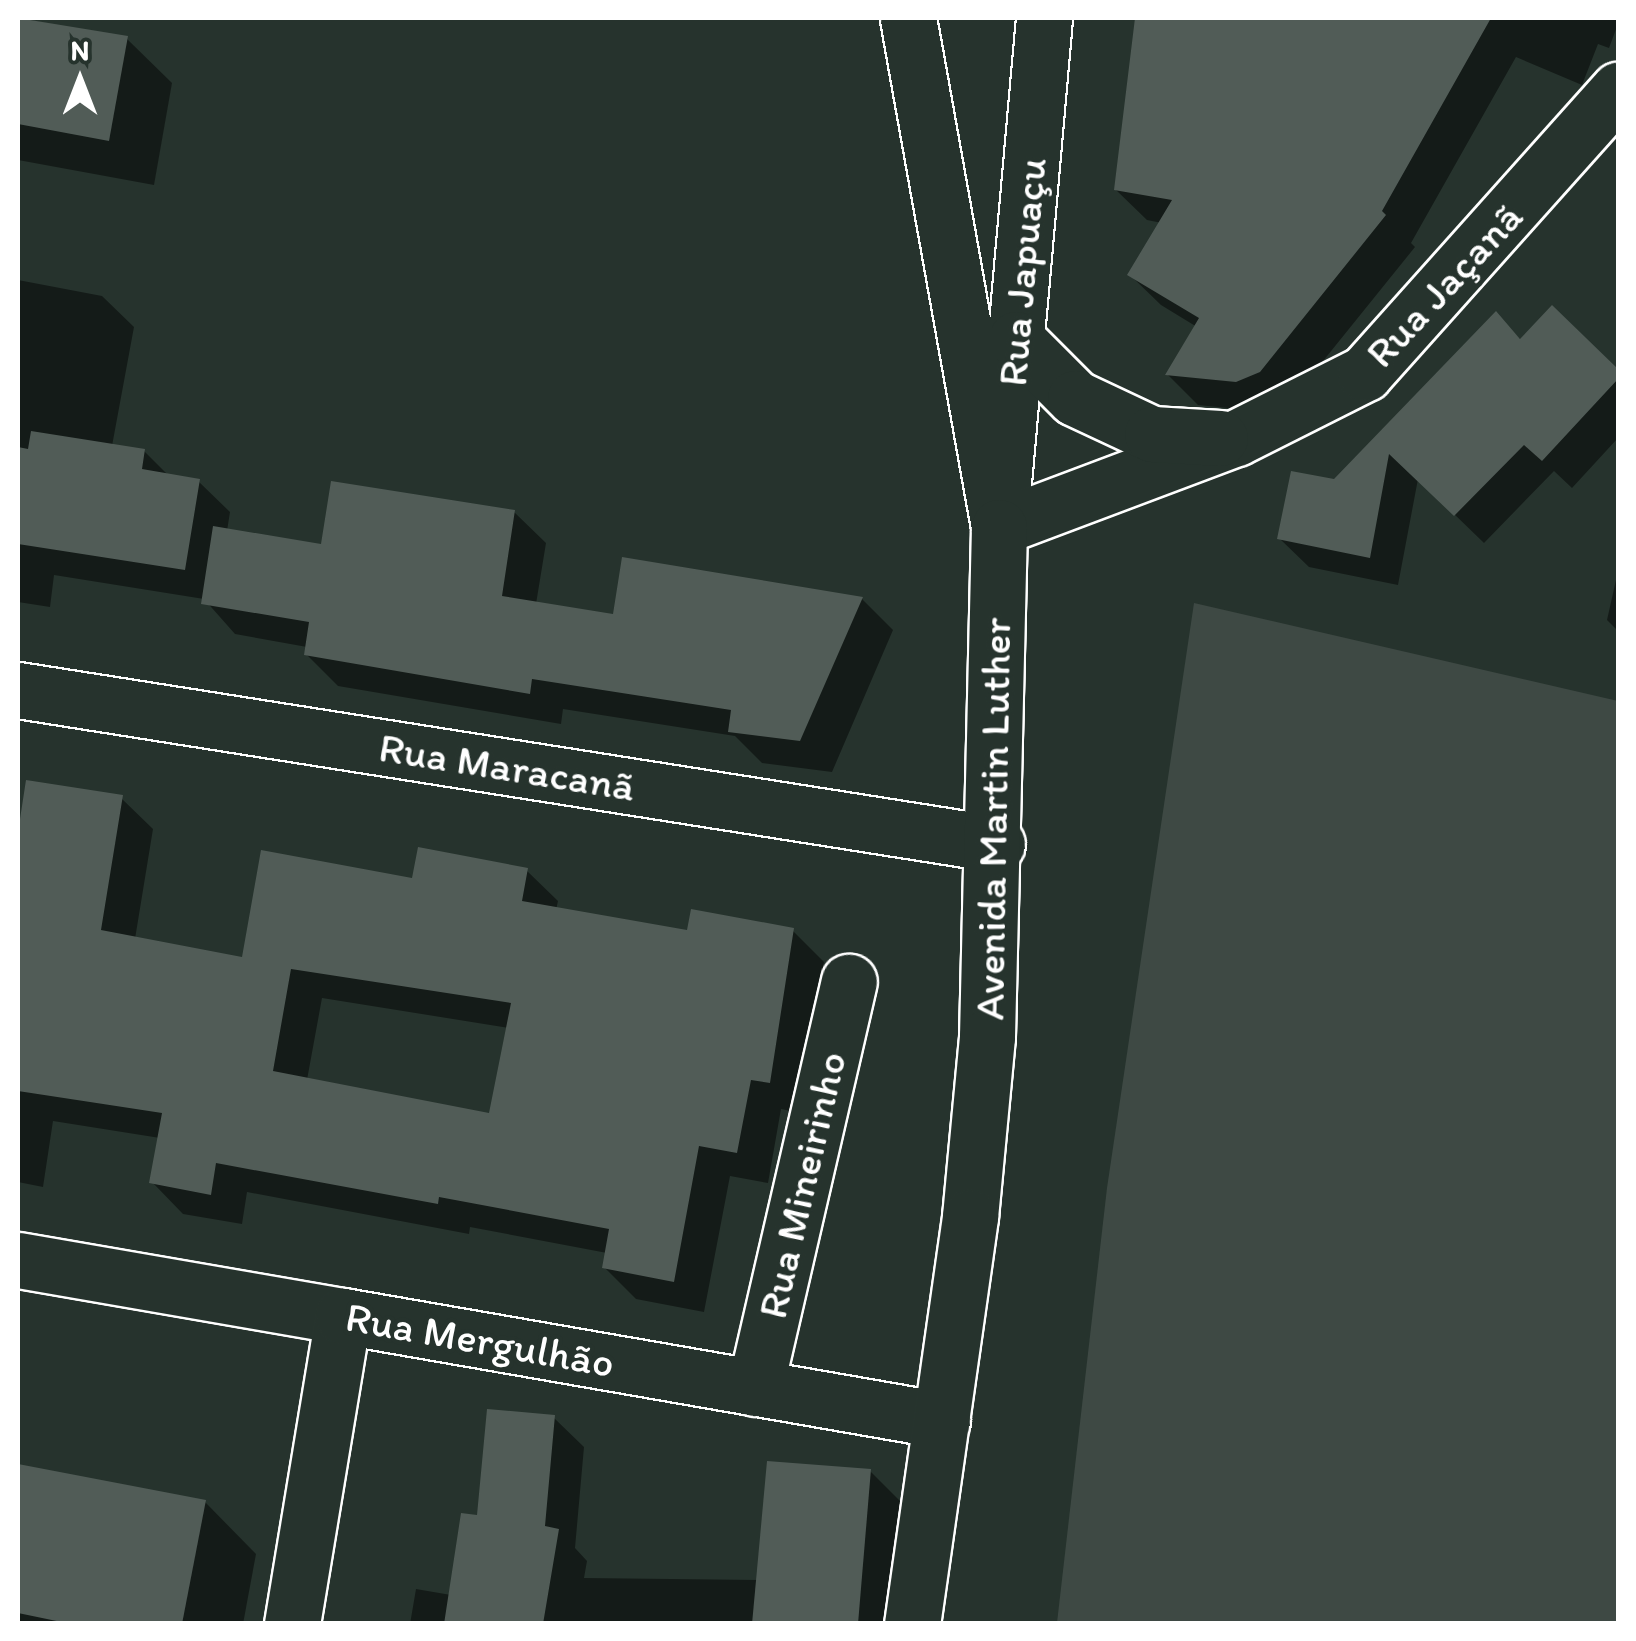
<!DOCTYPE html>
<html>
<head>
<meta charset="utf-8">
<style>
  body { margin:0 }
  #map { position:relative; width:1636px; height:1641px; overflow:hidden; background:#26332d; font-family:Itim,sans-serif }
  div>[style] { position:absolute }
  [style*='--x'] { left:calc(var(--x)*1px); top:calc(var(--y)*1px); width:calc(var(--w)*1px); rotate:calc(var(--a)*1deg) }
  .green>* { inset:0; background:#3e4944 }
  .shadow>* { inset:0; background:#0007 }
  .building>* { inset:0; background:#515c57 }
  .roads { filter:drop-shadow(2px 0 #fff) drop-shadow(-2px 0 #fff) drop-shadow(0 2px #fff) drop-shadow(0 -2px #fff) }
  .street>* { height:55px; margin:-27.5px; padding:0 27.5px; transform-origin:27.5px; border-radius:27.5px; background:#26332d }
  .secondary>* { height:55px; margin:-27.5px; padding:0 27.5px; transform-origin:27.5px; border-radius:27.5px; background:#26332d }
  .primary>* { height:55px; margin:-27.5px; padding:0 27.5px; transform-origin:27.5px; border-radius:27.5px; background:#26332d }
  span { translate:-50% -50%; white-space:nowrap; text-align:center; line-height:1.15; -webkit-text-stroke:9px #26332d; paint-order:stroke }
  .street-label { font-size:42px; color:#fff }
  .frame { position:absolute; inset:0; border:20px solid #fff; pointer-events:none }
  .north { position:absolute; left:30px; top:30px; width:100px; height:100px; -webkit-text-stroke:8px #26332d; paint-order:stroke; rotate:0deg; font-size:28px; font-weight:700; line-height:40px; text-align:center; color:#fff }
  .north::after { content:''; display:block; margin:auto; width:35px; height:45px; background:#fff; clip-path:polygon(50% 0,100% 100%,50% 72%,0 100%) }
</style>
</head>
<body>
<div id="map">
  <div class="green">
    <i style="clip-path:polygon(1194px 603px,1618px 701px,1618px 1623px,1057px 1623px,1107px 1188px)"></i>
  </div>
  <div class="shadow">
    <i style="clip-path:polygon(18px 18px,126px 38px,172px 83px,154px 185px,18px 160px)"></i>
    <i style="clip-path:polygon(1140px 18px,1323px 18px,1389px 56px,1404px 18px,1618px 18px,1618px 24px,1609px 48px,1598px 44px,1582px 85px,1516px 57px,1411px 243px,1415px 247px,1290px 402px,1268px 412px,1198px 405px,1168px 375px,1197px 327px,1161px 305px,1130px 275px,1162px 223px,1147px 220px,1116px 190px)"></i>
    <i style="clip-path:polygon(18px 280px,102px 296px,134px 327px,112px 446px,144px 451px,169px 476px,198px 481px,230px 512px,227px 531px,323px 547px,514px 512px,546px 543px,536px 604px,615px 617px,862px 599px,893px 630px,832px 772px,762px 763px,735px 736px,563px 709px,561px 724px,338px 686px,306px 654px,307px 647px,235px 634px,204px 599px,54px 575px,50px 607px,18px 602px)"></i>
    <i style="clip-path:polygon(1552px 309px,1618px 372px,1618px 438px,1572px 488px,1554px 471px,1484px 543px,1418px 479px,1398px 585px,1309px 567px,1280px 539px,1496px 314px,1522px 341px)"></i>
    <i style="clip-path:polygon(1618px 571px,1618px 631px,1607px 620px)"></i>
    <i style="clip-path:polygon(evenodd,28px 783px,121px 798px,153px 829px,135px 939px,244px 960px,414px 881px,526px 870px,558px 901px,556px 910px,689px 933px,793px 931px,824px 962px,801px 1113px,781px 1109px,768px 1183px,730px 1176px,704px 1312px,636px 1299px,604px 1267px,607px 1253px,470px 1227px,469px 1234px,247px 1192px,242px 1224px,183px 1214px,152px 1182px,160px 1138px,53px 1121px,43px 1187px,18px 1182px,18px 848px,28px 783px,322px 998px,509px 1028px,491px 1116px,307px 1080px,322px 998px)"></i>
    <i style="clip-path:polygon(554px 1418px,584px 1447px,575px 1548px,587px 1561px,584px 1578px,759px 1580px,870px 1471px,900px 1501px,889px 1624px,410px 1624px,416px 1589px,451px 1595px,479px 1518px)"></i>
    <i style="clip-path:polygon(18px 1466px,205px 1502px,256px 1554px,243px 1624px,18px 1624px)"></i>
  </div>
  <div class="building">
    <i style="clip-path:polygon(18px 18px,128px 36px,109px 141px,18px 124px)"></i>
    <i style="clip-path:polygon(1135px 18px,1491px 18px,1382px 211px,1386px 215px,1260px 372px,1236px 382px,1165px 375px,1199px 318px,1127px 275px,1172px 200px,1114px 190px)"></i>
    <i style="clip-path:polygon(1552px 305px,1618px 369px,1618px 379px,1542px 461px,1524px 445px,1454px 516px,1389px 454px,1370px 558px,1277px 539px,1291px 471px,1334px 479px,1496px 311px,1520px 339px)"></i>
    <i style="clip-path:polygon(31px 431px,145px 449px,142px 469px,200px 479px,185px 570px,18px 544px,18px 447px,28px 449px)"></i>
    <i style="clip-path:polygon(331px 481px,515px 510px,502px 596px,613px 614px,622px 557px,863px 597px,800px 741px,728px 732px,731px 710px,532px 679px,530px 694px,304px 655px,309px 622px,201px 604px,213px 526px,321px 544px)"></i>
    <i style="clip-path:polygon(evenodd,26px 780px,123px 795px,101px 930px,242px 957px,261px 850px,412px 878px,418px 847px,528px 868px,522px 901px,687px 930px,691px 909px,794px 928px,770px 1083px,751px 1080px,737px 1153px,699px 1146px,674px 1282px,602px 1268px,609px 1229px,439px 1197px,438px 1204px,216px 1163px,211px 1195px,149px 1183px,162px 1113px,18px 1091px,18px 832px,26px 780px,291px 969px,511px 1003px,489px 1113px,273px 1071px,291px 969px)"></i>
    <i style="clip-path:polygon(487px 1409px,555px 1415px,545px 1526px,559px 1529px,543px 1624px,444px 1624px,461px 1513px,477px 1515px)"></i>
    <i style="clip-path:polygon(767px 1461px,871px 1469px,858px 1624px,752px 1624px)"></i>
    <i style="clip-path:polygon(18px 1464px,206px 1500px,182px 1624px,71px 1624px,18px 1613px)"></i>
  </div>
  <div class="roads">
    <div class="street">
      <i style="--x:1044;--y:18;--w:511;--a:95.05"></i>
      <i style="--x:999;--y:527;--w:253;--a:-20.6"></i>
      <i style="--x:1236;--y:438;--w:144;--a:-26.7"></i>
      <i style="--x:1365;--y:373;--w:380;--a:-48.2"></i>
      <i style="--x:1016;--y:339;--w:83;--a:45"></i>
      <i style="--x:1075;--y:398;--w:85;--a:25.1"></i>
      <i style="--x:1152;--y:434;--w:68;--a:3.4"></i>
      <i style="--x:18;--y:690;--w:991;--a:8.94"></i>
      <i style="--x:18;--y:1260;--w:330;--a:9.8"></i>
      <i style="--x:755;--y:1388;--w:417;--a:-77"></i>
    </div>
    <div class="secondary">
      <i style="--x:292;--y:1624;--w:312;--a:-80.6"></i>
      <i style="--x:343;--y:1316;--w:608;--a:9.85"></i>
    </div>
    <div class="primary">
      <i style="--x:908;--y:18;--w:517;--a:79.86"></i>
      <i style="--x:999;--y:527;--w:510;--a:91.35"></i>
      <i style="--x:987;--y:1037;--w:181;--a:95.4"></i>
      <i style="--x:970;--y:1217;--w:411;--a:98.1"></i>
    </div>
  </div>
  <div class="street-label">
    <span style="left:1022px;top:272px;rotate:-85deg">Rua Japuaçu</span>
    <span style="left:1444px;top:285px;rotate:-47deg">Rua Jaçanã</span>
    <span style="left:507px;top:767px;rotate:9deg">Rua Maracanã</span>
    <span style="left:993px;top:819px;rotate:-89deg">Avenida Martin Luther</span>
    <span style="left:802px;top:1185px;rotate:-77deg">Rua Mineirinho</span>
    <span style="left:480px;top:1340px;rotate:10deg">Rua Mergulhão</span>
  </div>
  <div class="frame"></div>
  <div class="north">N</div>
</div>
</body>
</html>
